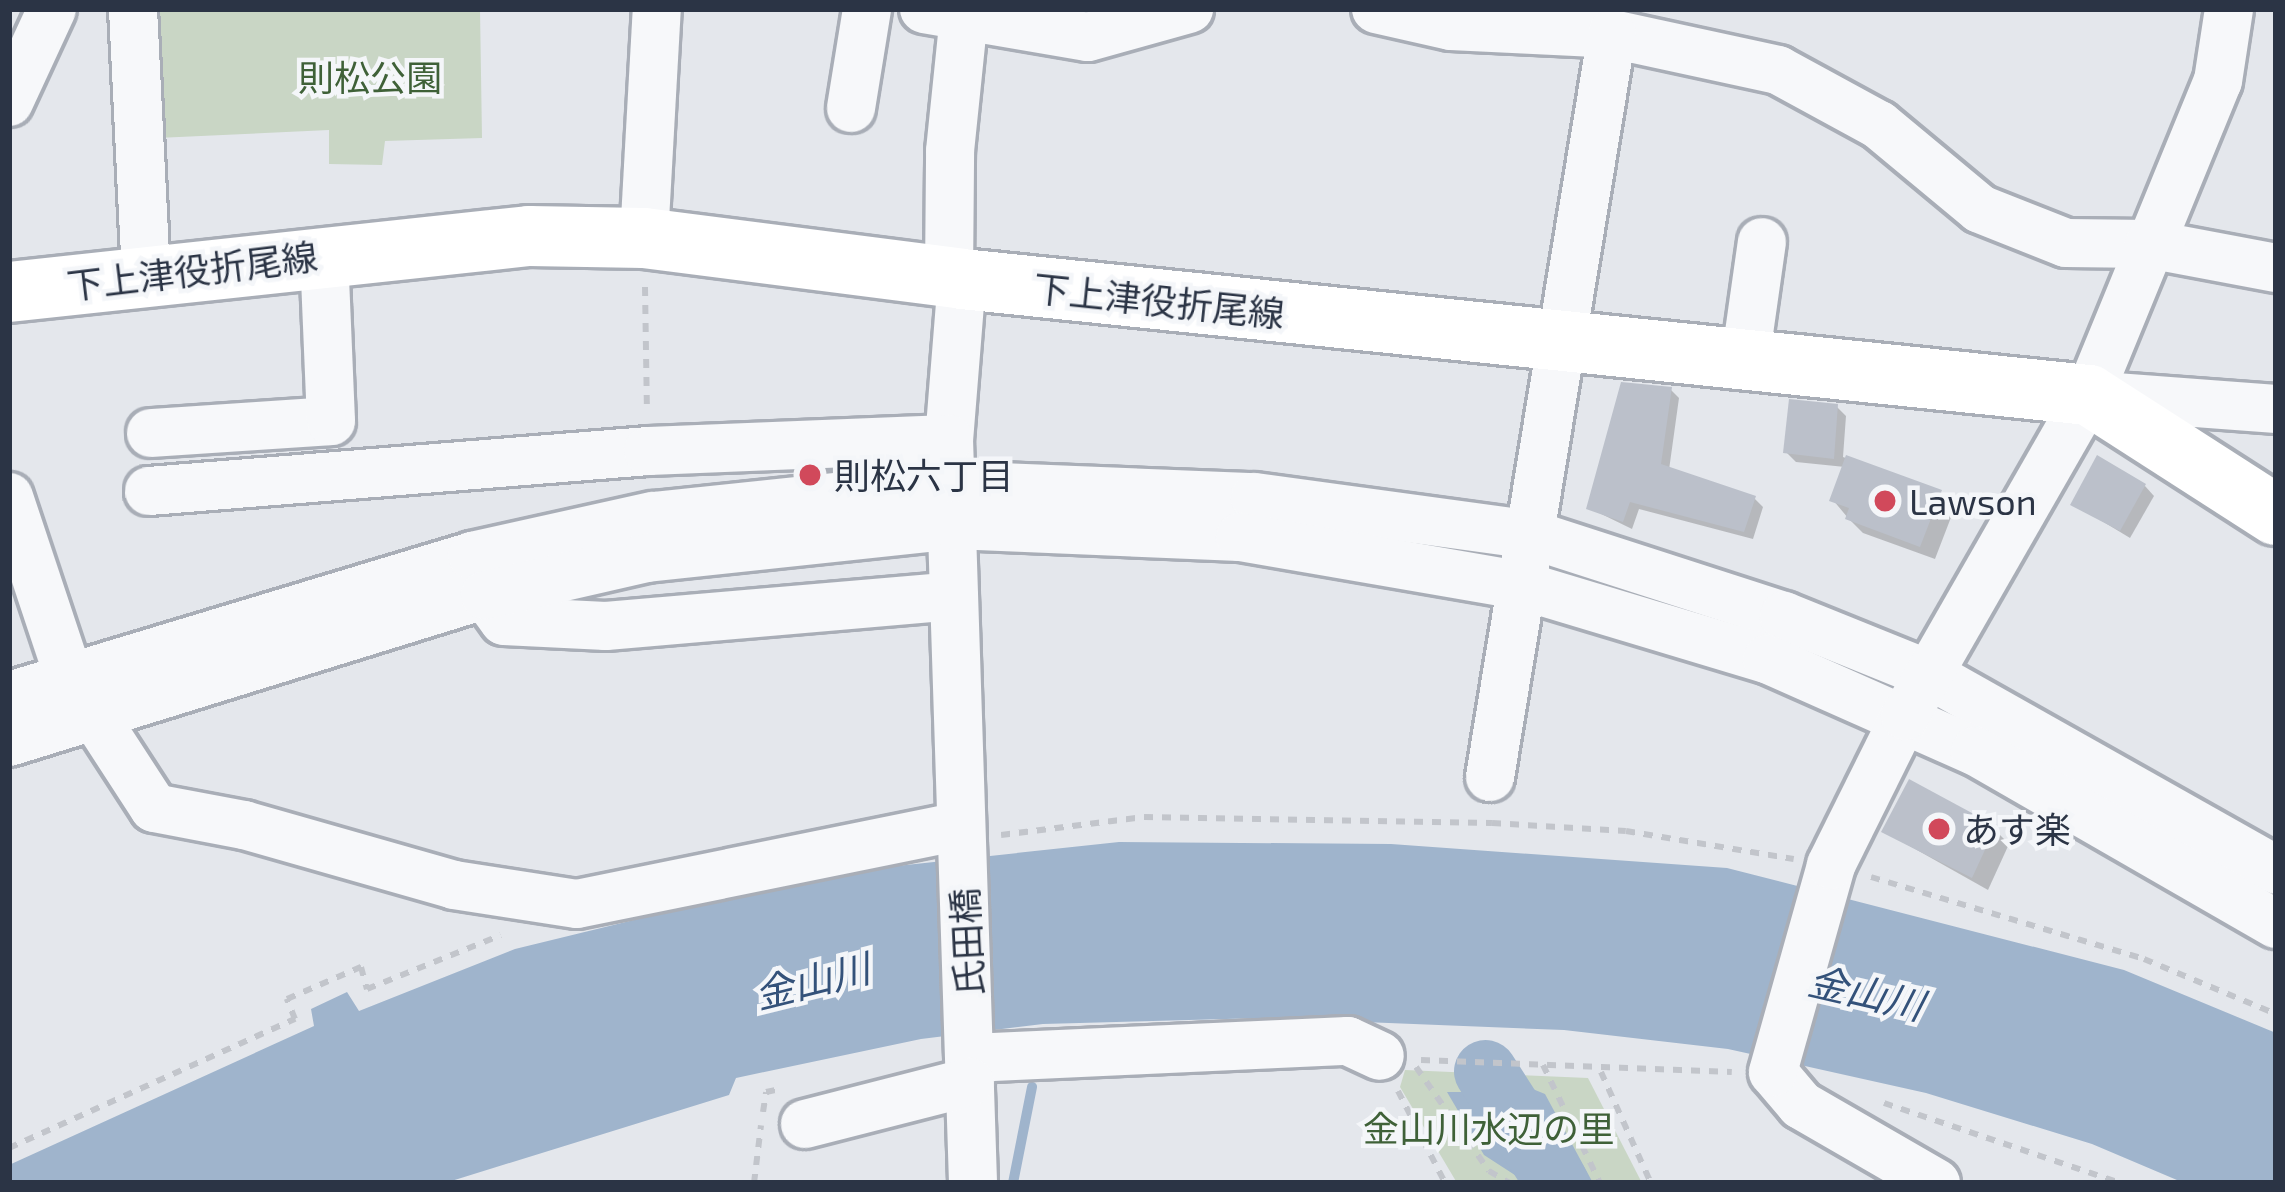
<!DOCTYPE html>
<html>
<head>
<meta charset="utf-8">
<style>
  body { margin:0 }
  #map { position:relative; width:2285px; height:1192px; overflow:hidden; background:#e4e7ec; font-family:"Exo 2","Noto Sans JP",sans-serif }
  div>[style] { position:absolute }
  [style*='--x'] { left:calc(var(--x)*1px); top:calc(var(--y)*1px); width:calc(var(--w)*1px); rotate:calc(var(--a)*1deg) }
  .green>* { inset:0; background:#c9d6c5 }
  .water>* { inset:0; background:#9fb4cc }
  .shadow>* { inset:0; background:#0003 }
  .stream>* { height:10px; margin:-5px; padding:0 5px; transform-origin:5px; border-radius:5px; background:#9fb4cc }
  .river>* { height:63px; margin:-31.5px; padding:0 31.5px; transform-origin:31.5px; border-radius:31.5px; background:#9fb4cc }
  .building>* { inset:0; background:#bbc0ca }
  .path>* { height:6px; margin-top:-3px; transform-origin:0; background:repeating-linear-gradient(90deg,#c2c5cb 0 9px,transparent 0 18px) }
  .roads { filter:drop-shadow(3px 0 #a9aeb7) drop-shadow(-3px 0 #a9aeb7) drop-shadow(0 3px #a9aeb7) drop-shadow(0 -3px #a9aeb7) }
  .minor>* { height:48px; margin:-24px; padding:0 24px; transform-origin:24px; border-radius:24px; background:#f7f8fa }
  .major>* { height:60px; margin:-30px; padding:0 30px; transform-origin:30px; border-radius:30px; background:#fff }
  .dots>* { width:33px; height:33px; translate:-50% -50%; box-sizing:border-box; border:6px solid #f4f6f9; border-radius:50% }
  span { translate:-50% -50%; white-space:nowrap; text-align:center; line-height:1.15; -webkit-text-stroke:9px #f4f6f9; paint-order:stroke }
  .park-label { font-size:36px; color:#3f6138 }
  .street-label { font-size:36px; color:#2b3445 }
  .poi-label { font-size:36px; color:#2b3445 }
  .left { translate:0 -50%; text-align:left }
  .water-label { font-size:39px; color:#34527a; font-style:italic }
  .frame { position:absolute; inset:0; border:12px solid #2b3445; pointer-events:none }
</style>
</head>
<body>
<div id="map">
  <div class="green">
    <i style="clip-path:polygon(155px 9px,480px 9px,482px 138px,385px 141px,382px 165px,329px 164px,329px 130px,157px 138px)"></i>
    <i style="clip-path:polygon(1405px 1070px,1588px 1078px,1642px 1183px,1457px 1183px,1400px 1087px)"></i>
  </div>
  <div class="water">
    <i style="clip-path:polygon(1119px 842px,1391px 844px,1727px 868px,2124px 970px,2276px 1033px,2276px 1183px,2184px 1183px,2092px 1144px,1926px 1093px,1728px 1049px,1564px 1030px,1262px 1018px,1043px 1024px,921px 1039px,736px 1078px,729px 1095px,445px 1183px,9px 1183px,9px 1165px,314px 1026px,311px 1009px,347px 992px,359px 1011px,515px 949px,822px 874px)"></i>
    <i style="clip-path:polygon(1465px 1079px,1513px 1081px,1545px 1094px,1593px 1183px,1527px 1183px,1484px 1155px,1447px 1092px,1470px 1092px)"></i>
  </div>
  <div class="shadow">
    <i style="clip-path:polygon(1671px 390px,1679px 398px,1669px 470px,1754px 498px,1763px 507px,1753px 539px,1639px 509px,1632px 529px,1589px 508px)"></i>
    <i style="clip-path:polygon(1837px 407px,1846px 416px,1843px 457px,1940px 492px,1955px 507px,1935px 559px,1863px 533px,1848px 518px,1833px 500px,1845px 467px,1796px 462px,1786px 452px)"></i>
    <i style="clip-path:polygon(2145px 486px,2154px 496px,2130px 538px,2074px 504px)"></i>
    <i style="clip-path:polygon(1994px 829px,2009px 844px,1988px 890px,1885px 832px)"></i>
  </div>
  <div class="stream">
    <i style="--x:1013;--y:1183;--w:98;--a:-78.8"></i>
  </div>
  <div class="river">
    <i style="--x:1485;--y:1071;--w:133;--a:57.3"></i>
  </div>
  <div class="building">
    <i style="clip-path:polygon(1621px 382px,1672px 387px,1661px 464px,1756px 496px,1744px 532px,1630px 502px,1623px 522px,1586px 509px)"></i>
    <i style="clip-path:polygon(1789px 399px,1838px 404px,1834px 459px,1783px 453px)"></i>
    <i style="clip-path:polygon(1846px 455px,1942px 490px,1920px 547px,1845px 519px,1849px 508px,1829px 501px)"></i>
    <i style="clip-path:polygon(2097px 455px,2146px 484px,2120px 531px,2070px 505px)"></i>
    <i style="clip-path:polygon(1909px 779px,1996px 826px,1972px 878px,1881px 832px)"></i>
  </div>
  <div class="path">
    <i style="--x:645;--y:287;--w:124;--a:89.1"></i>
    <i style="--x:1001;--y:835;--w:144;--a:-7.2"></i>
    <i style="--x:1144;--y:817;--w:348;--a:1"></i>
    <i style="--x:1492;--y:823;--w:134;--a:3.4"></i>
    <i style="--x:1626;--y:831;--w:170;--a:9.5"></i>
    <i style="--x:1871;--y:877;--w:285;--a:16.7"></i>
    <i style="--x:2144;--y:959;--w:143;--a:22.6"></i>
    <i style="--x:1421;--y:1060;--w:311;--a:2.2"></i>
    <i style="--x:1543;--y:1065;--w:131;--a:64.2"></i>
    <i style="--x:1416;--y:1067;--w:127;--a:54.9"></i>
    <i style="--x:1489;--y:1171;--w:24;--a:30"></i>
    <i style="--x:1601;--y:1072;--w:122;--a:65.8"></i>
    <i style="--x:1398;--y:1091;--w:103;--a:62.9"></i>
    <i style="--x:1884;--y:1103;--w:249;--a:18.7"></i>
    <i style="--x:763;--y:1112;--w:20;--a:-81"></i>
    <i style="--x:766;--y:1092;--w:14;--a:-12"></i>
    <i style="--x:9;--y:1148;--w:314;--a:-24.3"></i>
    <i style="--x:295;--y:1019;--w:22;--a:-112"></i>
    <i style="--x:287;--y:999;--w:81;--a:-23.4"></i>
    <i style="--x:361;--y:967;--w:23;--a:75"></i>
    <i style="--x:367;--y:989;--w:144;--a:-21.9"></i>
    <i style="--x:479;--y:1183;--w:22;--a:0"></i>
    <i style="--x:754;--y:1183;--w:58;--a:-83.1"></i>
  </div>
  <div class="roads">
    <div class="minor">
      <i style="--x:133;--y:9;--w:264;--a:87.2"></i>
      <i style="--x:924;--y:9;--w:166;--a:9.7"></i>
      <i style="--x:1088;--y:37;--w:105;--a:-15.5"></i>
      <i style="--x:1376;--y:9;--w:77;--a:12.8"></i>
      <i style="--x:1451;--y:26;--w:161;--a:2.8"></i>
      <i style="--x:1612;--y:34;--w:170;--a:12.2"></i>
      <i style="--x:1778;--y:70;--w:115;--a:28.6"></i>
      <i style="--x:1879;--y:125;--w:131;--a:39.7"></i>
      <i style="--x:1980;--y:209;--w:92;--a:21.6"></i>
      <i style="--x:2066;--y:243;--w:83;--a:0.7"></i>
      <i style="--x:2149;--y:244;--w:129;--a:10.7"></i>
      <i style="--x:9;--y:102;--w:102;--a:-65.2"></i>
      <i style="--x:851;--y:108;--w:100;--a:-80.8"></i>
      <i style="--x:644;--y:238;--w:229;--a:-86.8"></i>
      <i style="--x:949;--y:277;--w:126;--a:-89.5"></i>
      <i style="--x:950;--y:151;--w:136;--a:-84.1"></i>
      <i style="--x:962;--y:279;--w:161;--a:94.6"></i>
      <i style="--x:949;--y:439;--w:744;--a:88.15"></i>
      <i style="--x:1745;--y:361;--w:120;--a:-81.9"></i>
      <i style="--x:2089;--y:395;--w:188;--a:4.3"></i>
      <i style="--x:151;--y:433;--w:180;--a:-3.8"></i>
      <i style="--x:331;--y:421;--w:167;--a:-92.4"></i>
      <i style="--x:149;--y:491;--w:501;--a:-4.58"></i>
      <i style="--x:648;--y:451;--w:301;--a:-2.3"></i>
      <i style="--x:9;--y:497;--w:190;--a:71.6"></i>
      <i style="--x:69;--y:677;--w:156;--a:57"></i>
      <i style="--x:154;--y:808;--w:92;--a:10.7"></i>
      <i style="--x:244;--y:825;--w:218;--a:15.9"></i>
      <i style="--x:454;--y:885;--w:124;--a:8.8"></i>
      <i style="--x:577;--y:904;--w:390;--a:-11.5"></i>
      <i style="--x:485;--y:595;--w:32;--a:54"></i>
      <i style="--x:504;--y:621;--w:102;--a:2.8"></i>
      <i style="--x:606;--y:626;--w:349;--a:-4.9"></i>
      <i style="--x:9;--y:696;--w:484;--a:-16.8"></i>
      <i style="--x:472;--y:556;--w:185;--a:-12.5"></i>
      <i style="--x:653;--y:516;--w:299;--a:-6"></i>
      <i style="--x:950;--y:485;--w:305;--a:2.3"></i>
      <i style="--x:1255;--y:497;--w:281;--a:7.8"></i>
      <i style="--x:1533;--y:535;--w:264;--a:17.9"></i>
      <i style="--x:1784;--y:616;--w:157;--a:22"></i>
      <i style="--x:1930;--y:675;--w:397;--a:29.4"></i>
      <i style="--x:9;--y:742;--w:498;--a:-17.2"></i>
      <i style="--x:485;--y:595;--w:166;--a:-12.9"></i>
      <i style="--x:647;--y:558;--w:309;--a:-6.1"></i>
      <i style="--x:954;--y:525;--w:286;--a:2.4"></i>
      <i style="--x:1240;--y:537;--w:287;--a:9.8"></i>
      <i style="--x:1523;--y:586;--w:255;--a:16.7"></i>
      <i style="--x:1767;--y:659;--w:227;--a:23.9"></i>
      <i style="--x:1975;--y:751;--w:347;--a:29.9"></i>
      <i style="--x:1490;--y:777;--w:753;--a:-80.68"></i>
      <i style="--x:971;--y:1058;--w:377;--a:-2.6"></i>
      <i style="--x:1348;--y:1041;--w:35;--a:25"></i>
      <i style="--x:805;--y:1124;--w:170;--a:-14.3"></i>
      <i style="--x:1936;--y:1183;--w:156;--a:-150"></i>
      <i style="--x:1801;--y:1105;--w:43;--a:-130.3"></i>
      <i style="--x:1773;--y:1072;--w:215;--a:-74.3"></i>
      <i style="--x:1831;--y:865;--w:166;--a:-63.6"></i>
      <i style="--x:1905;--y:716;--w:370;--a:-60.2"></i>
      <i style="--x:2089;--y:395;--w:339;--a:-67.7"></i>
      <i style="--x:2218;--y:81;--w:73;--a:-81.3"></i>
    </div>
    <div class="major">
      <i style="--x:9;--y:292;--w:523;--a:-6.15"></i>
      <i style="--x:529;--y:236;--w:115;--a:1"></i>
      <i style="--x:644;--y:238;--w:321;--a:7.3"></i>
      <i style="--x:962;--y:279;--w:1133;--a:5.88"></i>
      <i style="--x:2089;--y:395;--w:222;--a:32.7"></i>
    </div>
  </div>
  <div class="dots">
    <i style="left:810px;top:475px;background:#d1495b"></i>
    <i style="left:1885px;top:501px;background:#d1495b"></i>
    <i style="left:1939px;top:829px;background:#d1495b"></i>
  </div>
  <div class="park-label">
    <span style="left:370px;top:77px">則松公園</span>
    <span style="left:1489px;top:1128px">金山川水辺の里</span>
  </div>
  <div class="street-label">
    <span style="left:192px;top:270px;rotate:-7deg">下上津役折尾線</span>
    <span style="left:1159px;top:300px;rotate:6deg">下上津役折尾線</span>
    <span style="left:966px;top:942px;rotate:-93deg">氏田橋</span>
  </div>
  <div class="poi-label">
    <span class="left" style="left:834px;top:475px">則松六丁目</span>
    <span class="left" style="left:1909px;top:501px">Lawson</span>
    <span class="left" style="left:1963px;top:829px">あす楽</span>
  </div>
  <div class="water-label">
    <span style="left:812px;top:981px;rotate:-14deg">金山川</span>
    <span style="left:1866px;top:993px;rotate:13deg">金山川</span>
  </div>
  <div class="frame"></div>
</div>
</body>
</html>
